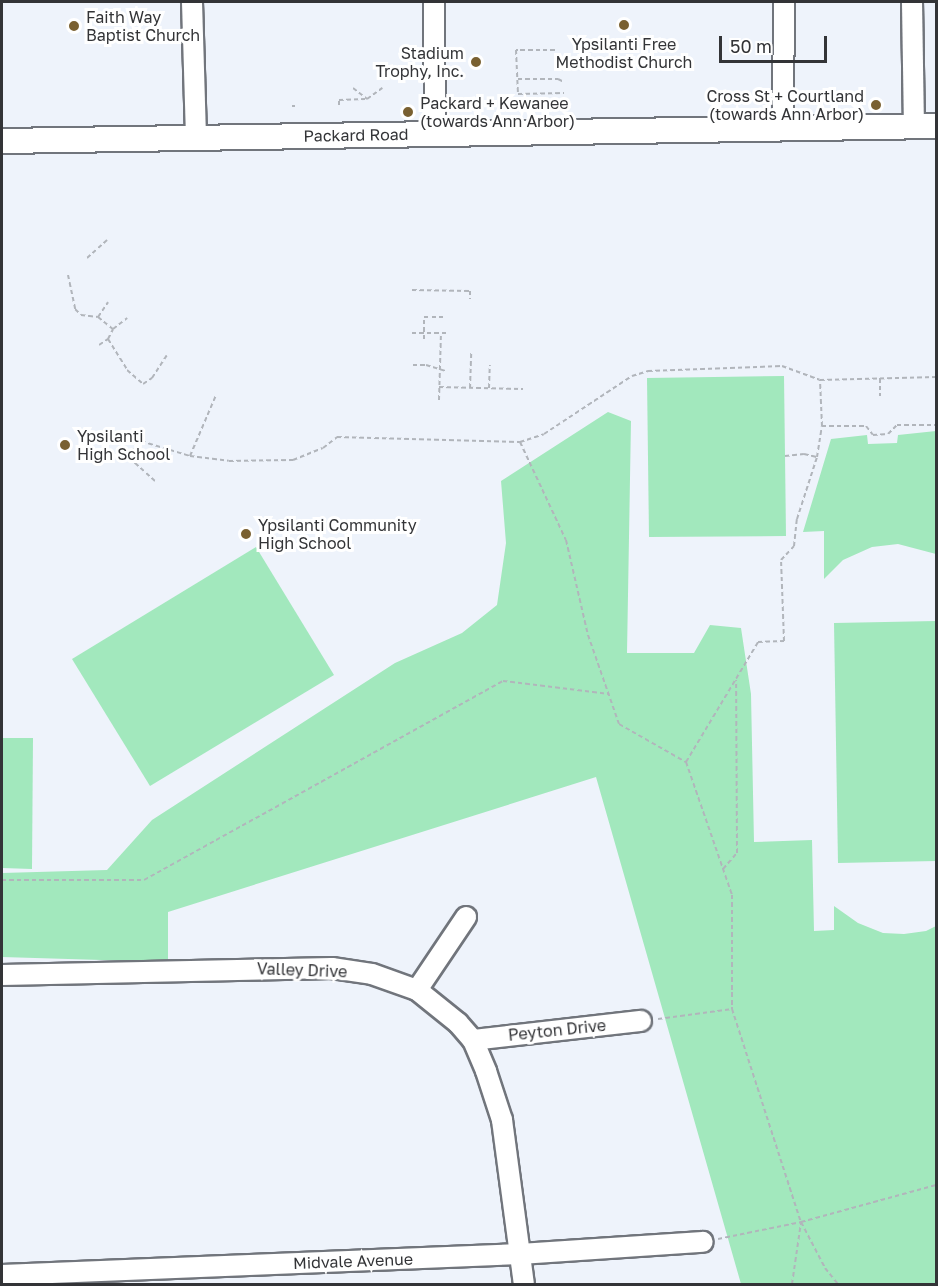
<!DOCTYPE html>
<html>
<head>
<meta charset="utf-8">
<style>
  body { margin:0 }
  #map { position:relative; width:938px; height:1286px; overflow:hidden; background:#eef3fb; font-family:"Golos Text",sans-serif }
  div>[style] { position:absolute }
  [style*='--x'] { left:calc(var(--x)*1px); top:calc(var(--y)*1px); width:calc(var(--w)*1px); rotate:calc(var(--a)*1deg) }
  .green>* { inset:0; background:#a2e8bd }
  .path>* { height:2px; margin-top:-1px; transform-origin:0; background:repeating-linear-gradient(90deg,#b1b5bb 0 4.5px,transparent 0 7.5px) }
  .roads { filter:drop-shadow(2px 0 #71757c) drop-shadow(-2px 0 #71757c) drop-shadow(0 2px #71757c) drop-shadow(0 -2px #71757c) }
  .minor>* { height:20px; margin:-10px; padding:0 10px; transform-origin:10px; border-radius:10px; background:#fff }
  .major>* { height:24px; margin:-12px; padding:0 12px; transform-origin:12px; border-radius:12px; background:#fff }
  .dots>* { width:16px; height:16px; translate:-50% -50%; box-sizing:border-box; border:3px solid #fff; border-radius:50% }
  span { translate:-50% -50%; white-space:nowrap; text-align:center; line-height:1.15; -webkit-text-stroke:6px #fff; paint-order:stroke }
  .poi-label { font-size:16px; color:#333437 }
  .left { translate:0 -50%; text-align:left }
  .right { translate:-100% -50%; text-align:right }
  .street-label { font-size:16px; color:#333437 }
  .frame { position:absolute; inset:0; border:3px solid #333437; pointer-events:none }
  .scale { position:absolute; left:719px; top:36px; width:108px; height:27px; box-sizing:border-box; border:3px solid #333437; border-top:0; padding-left:8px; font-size:18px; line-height:21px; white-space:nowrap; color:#333437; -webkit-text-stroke:4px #fff; paint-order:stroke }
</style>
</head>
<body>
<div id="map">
  <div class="green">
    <i style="clip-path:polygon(784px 376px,786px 536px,649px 537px,647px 378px)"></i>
    <i style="clip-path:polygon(608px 412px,631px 421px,627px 653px,694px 653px,710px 625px,741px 628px,751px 694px,754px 842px,812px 840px,814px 931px,834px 930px,834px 906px,858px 923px,883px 933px,904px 934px,926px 931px,936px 926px,936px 1284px,741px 1284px,596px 777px,168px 912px,168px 962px,2px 957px,2px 873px,107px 870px,152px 820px,395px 663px,462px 633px,497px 605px,506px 543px,501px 481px)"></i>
    <i style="clip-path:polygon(936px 431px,936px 554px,898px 544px,872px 547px,843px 560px,824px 579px,824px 531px,803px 532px,831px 439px,867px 435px,868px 444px,897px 443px,898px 435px)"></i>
    <i style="clip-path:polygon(256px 547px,334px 675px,150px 786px,72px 659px)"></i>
    <i style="clip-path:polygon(936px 621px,936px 861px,838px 863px,834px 623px)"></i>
    <i style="clip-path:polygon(2px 738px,33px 738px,32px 869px,2px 868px)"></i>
  </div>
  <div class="path">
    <i style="--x:555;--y:50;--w:39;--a:180"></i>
    <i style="--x:516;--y:50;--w:44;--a:87.4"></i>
    <i style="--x:518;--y:94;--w:46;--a:-1.2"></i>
    <i style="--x:518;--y:79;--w:40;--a:0"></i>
    <i style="--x:558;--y:79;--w:7;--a:27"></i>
    <i style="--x:353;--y:88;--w:18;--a:38"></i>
    <i style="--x:367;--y:99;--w:19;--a:-36"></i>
    <i style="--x:339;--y:105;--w:5;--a:-90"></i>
    <i style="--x:339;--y:100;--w:26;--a:-2"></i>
    <i style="--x:292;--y:106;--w:3;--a:0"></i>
    <i style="--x:87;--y:258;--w:27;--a:-42"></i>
    <i style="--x:68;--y:275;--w:35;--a:78"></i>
    <i style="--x:75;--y:309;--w:8;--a:45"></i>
    <i style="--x:81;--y:315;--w:17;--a:7"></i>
    <i style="--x:98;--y:317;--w:19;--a:39"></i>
    <i style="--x:412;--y:290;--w:58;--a:1"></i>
    <i style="--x:470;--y:291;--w:8;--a:90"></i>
    <i style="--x:98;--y:317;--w:18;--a:-56"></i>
    <i style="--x:412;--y:333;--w:35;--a:0"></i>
    <i style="--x:108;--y:339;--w:36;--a:58"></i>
    <i style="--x:127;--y:370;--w:21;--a:41"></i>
    <i style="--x:143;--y:384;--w:11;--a:-34"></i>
    <i style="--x:152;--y:378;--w:27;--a:-57"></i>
    <i style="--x:424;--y:339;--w:22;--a:-90"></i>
    <i style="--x:424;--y:317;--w:21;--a:0"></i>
    <i style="--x:99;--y:345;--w:11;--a:-34"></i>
    <i style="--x:108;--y:339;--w:11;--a:-63"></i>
    <i style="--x:113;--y:329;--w:18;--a:-38"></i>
    <i style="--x:413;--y:365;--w:13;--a:0"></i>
    <i style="--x:426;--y:365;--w:21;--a:17"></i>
    <i style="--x:880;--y:378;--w:18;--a:90"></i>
    <i style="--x:439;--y:387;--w:84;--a:1.4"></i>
    <i style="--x:470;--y:388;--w:36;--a:-88"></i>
    <i style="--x:489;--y:388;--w:23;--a:-88"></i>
    <i style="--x:439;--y:400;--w:67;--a:-88.3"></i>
    <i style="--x:822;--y:426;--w:44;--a:0"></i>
    <i style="--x:866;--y:426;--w:11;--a:52"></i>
    <i style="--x:873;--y:435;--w:15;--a:-4"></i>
    <i style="--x:888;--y:434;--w:13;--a:-45"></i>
    <i style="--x:897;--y:425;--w:39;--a:0"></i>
    <i style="--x:520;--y:442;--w:108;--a:64.9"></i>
    <i style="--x:566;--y:540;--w:98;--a:77"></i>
    <i style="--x:588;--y:635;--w:94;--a:70.8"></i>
    <i style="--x:619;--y:724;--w:77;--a:29.6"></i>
    <i style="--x:686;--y:762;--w:141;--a:70.9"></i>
    <i style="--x:732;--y:895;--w:114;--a:90"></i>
    <i style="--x:732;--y:1009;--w:224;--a:72.1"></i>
    <i style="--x:801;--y:1222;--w:52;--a:62.4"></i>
    <i style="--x:825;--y:1268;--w:21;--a:51"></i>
    <i style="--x:190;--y:456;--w:66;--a:-66.9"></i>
    <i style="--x:785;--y:456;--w:19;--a:-6"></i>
    <i style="--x:804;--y:454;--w:13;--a:13"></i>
    <i style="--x:155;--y:481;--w:31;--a:-138"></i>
    <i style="--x:132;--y:460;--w:21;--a:-85"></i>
    <i style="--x:134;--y:439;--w:59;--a:16.9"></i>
    <i style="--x:190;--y:456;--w:39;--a:7"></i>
    <i style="--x:229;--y:461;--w:64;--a:-0.9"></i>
    <i style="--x:293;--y:460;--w:32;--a:-22"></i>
    <i style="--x:323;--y:448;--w:18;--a:-38"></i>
    <i style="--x:337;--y:437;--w:183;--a:1.6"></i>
    <i style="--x:520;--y:442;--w:25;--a:-18"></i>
    <i style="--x:544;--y:434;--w:105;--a:-33.4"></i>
    <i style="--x:632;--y:376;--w:17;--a:-17"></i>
    <i style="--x:648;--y:371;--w:134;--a:-2.1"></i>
    <i style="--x:782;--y:366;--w:40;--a:20.2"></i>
    <i style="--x:820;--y:380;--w:116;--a:-1.5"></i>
    <i style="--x:686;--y:762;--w:140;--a:-59"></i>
    <i style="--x:758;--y:642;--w:26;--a:-2"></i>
    <i style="--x:784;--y:641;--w:81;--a:-92.1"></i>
    <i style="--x:781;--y:560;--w:19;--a:-47"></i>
    <i style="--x:794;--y:546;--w:27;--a:-84"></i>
    <i style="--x:797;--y:519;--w:65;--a:-72.1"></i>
    <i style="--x:817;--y:457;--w:31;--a:-81"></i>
    <i style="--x:822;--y:426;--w:46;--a:-92.5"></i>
    <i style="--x:723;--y:869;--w:21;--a:-49"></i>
    <i style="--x:737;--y:853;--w:173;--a:-90.3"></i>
    <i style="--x:2;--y:880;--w:142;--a:0"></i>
    <i style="--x:144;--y:880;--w:410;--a:-29"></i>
    <i style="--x:503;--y:681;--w:107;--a:7"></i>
    <i style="--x:658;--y:1019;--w:75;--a:-7.7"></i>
    <i style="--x:718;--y:1239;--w:85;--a:-11.6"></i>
    <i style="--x:801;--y:1222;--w:140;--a:-15.3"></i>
    <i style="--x:792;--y:1284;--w:63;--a:-81.7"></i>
  </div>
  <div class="roads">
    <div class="minor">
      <i style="--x:192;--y:2;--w:135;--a:88.3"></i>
      <i style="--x:434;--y:2;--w:132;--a:89.6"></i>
      <i style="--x:912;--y:2;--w:124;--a:89.1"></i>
      <i style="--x:783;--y:130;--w:128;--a:-89.6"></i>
      <i style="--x:2;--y:975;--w:330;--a:-1.2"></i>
      <i style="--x:332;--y:968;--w:40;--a:8.5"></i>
      <i style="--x:372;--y:974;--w:48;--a:19.6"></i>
      <i style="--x:417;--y:990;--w:53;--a:38.8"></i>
      <i style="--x:458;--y:1023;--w:23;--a:49"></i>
      <i style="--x:473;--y:1040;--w:34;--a:67"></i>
      <i style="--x:486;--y:1071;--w:52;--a:71.9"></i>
      <i style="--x:502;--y:1120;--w:165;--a:82.4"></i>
      <i style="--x:417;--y:990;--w:88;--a:-56.1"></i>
      <i style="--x:473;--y:1040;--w:169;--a:-6.5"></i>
      <i style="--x:2;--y:1275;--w:518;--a:-2.32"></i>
      <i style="--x:520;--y:1254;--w:183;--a:-3.8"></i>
    </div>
    <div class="major">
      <i style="--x:2;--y:141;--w:934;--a:-0.92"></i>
    </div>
  </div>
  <div class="dots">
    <i style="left:624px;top:25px;background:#796031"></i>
    <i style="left:74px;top:26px;background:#796031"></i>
    <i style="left:476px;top:62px;background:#796031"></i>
    <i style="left:876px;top:105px;background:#796031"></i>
    <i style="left:408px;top:112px;background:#796031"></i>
    <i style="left:65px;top:445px;background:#796031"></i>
    <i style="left:246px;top:534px;background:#796031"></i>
  </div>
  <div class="poi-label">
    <span class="left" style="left:86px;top:26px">Faith Way<br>Baptist Church</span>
    <span style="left:624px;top:53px">Ypsilanti Free<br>Methodist Church</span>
    <span class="right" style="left:464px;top:62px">Stadium<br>Trophy, Inc.</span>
    <span class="right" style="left:864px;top:105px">Cross St + Courtland<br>(towards Ann Arbor)</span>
    <span class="left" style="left:420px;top:112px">Packard + Kewanee<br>(towards Ann Arbor)</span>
    <span class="left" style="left:77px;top:445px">Ypsilanti<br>High School</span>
    <span class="left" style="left:258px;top:534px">Ypsilanti Community<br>High School</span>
  </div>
  <div class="street-label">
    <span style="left:356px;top:135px;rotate:-1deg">Packard Road</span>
    <span style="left:302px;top:970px;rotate:2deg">Valley Drive</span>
    <span style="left:557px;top:1030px;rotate:-6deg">Peyton Drive</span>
    <span style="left:353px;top:1261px;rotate:-2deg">Midvale Avenue</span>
  </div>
  <div class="frame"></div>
  <div class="scale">50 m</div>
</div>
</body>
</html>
